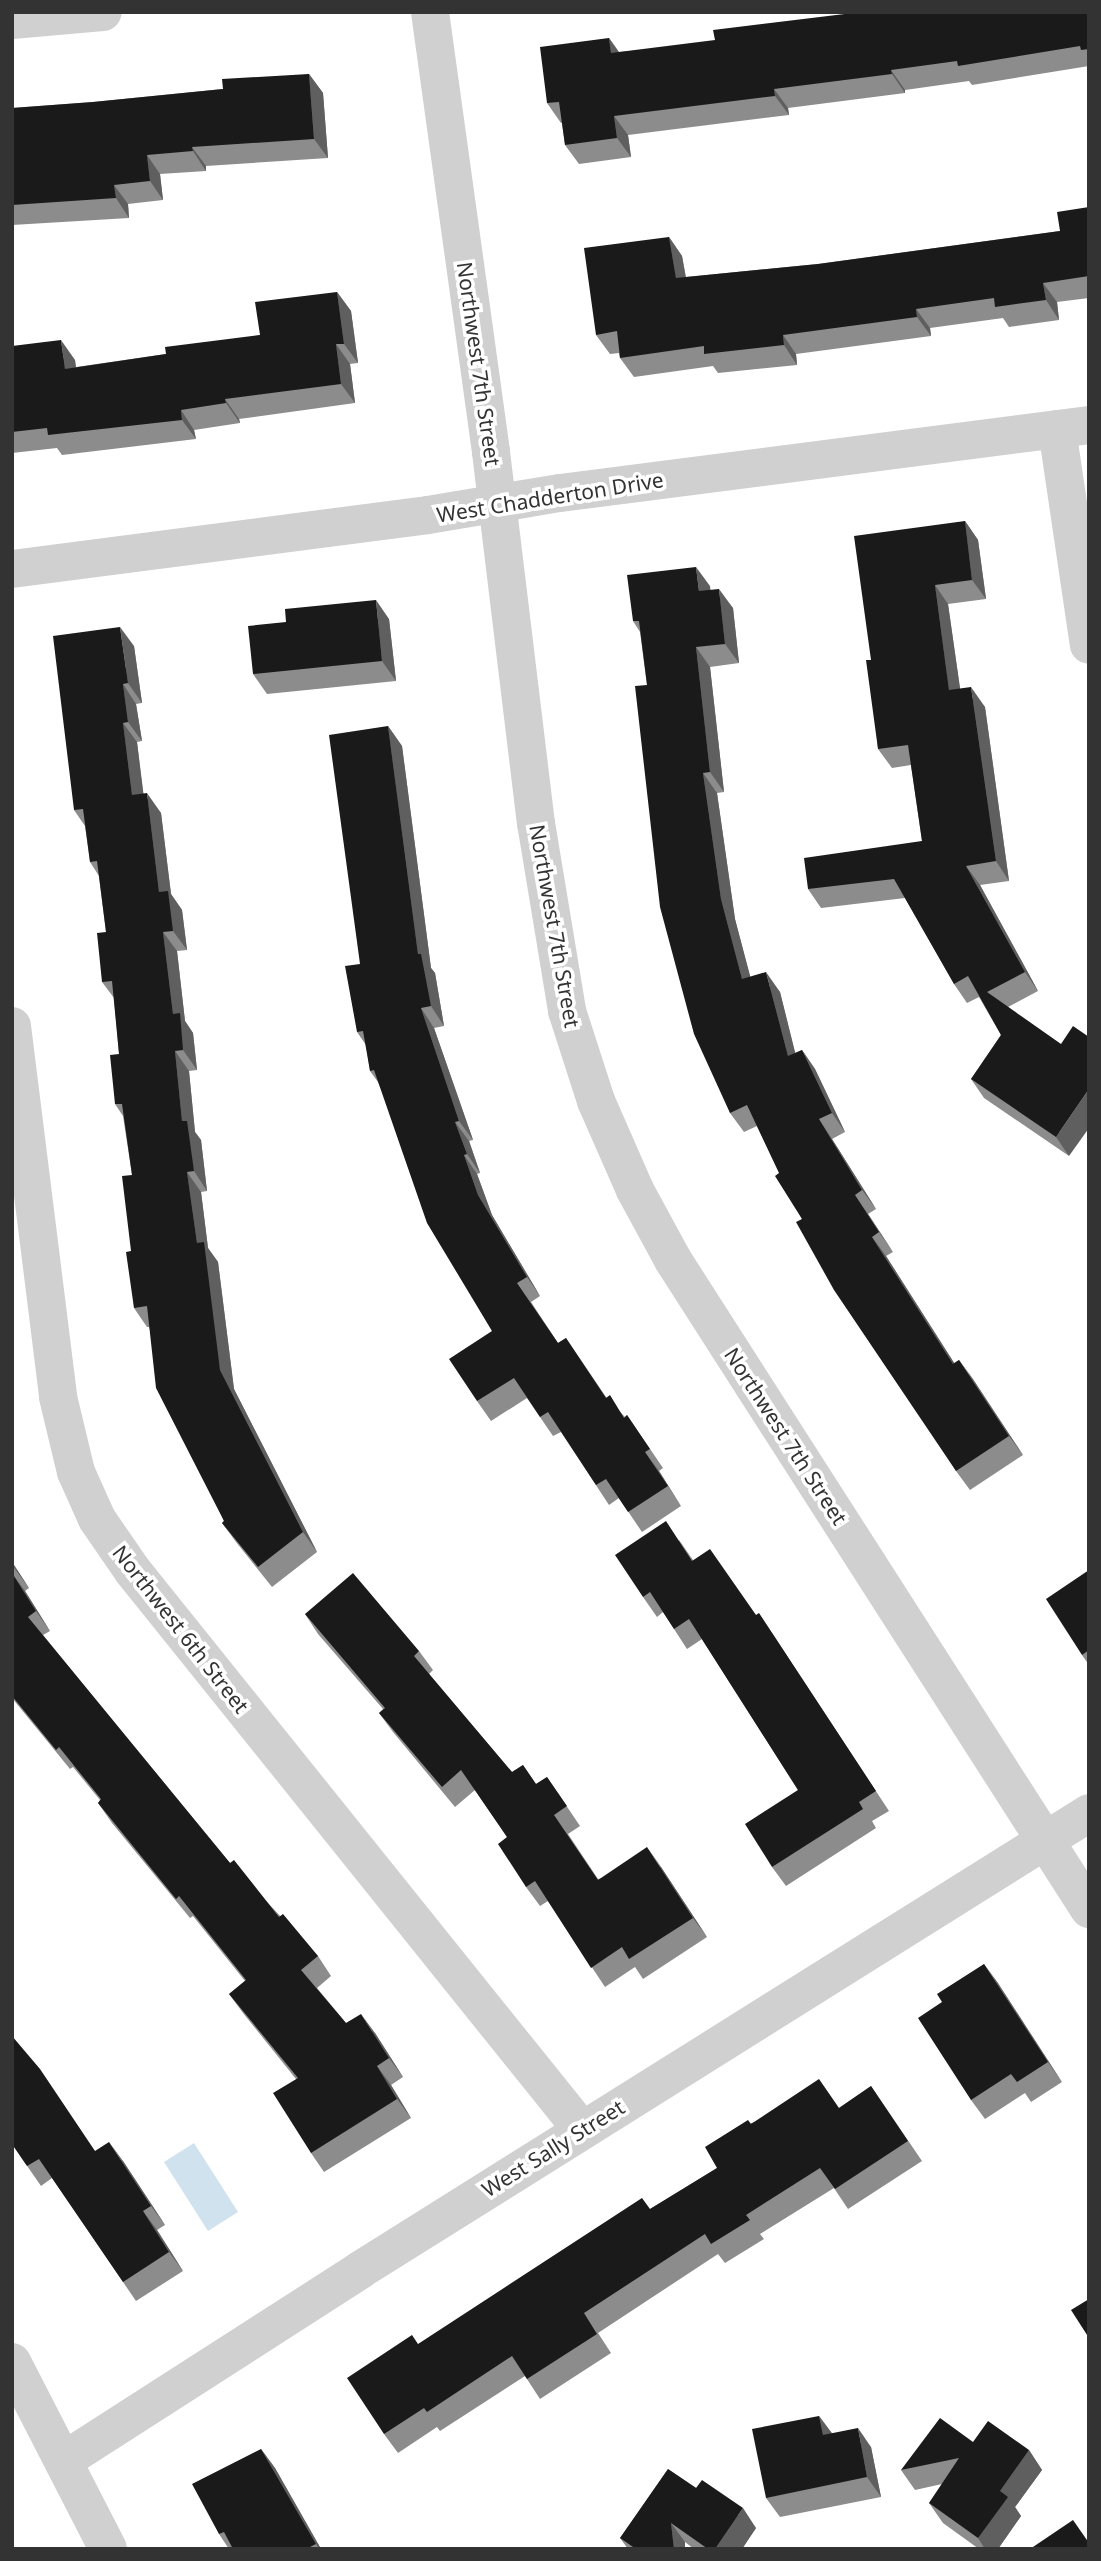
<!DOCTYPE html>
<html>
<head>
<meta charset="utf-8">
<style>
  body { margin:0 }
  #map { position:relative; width:1101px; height:2561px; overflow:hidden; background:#fff; font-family:"Noto Sans",sans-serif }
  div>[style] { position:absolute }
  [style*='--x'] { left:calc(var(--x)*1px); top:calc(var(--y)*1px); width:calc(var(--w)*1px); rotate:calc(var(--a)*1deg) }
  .water>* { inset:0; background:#cfe2ee }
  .minor>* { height:38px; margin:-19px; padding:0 19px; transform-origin:19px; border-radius:19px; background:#d0d0d0 }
  .wall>* { inset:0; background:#8c8c8c }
  .shaded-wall>* { inset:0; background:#5f5f5f }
  .building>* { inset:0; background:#1a1a1a }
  span { translate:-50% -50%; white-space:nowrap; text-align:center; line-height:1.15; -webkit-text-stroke:7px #fff; paint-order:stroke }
  .street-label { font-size:21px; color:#333 }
  .frame { position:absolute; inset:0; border:14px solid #333; pointer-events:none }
</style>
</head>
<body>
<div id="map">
  <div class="water">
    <i style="clip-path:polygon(194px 2143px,238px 2212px,208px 2231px,164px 2162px)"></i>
  </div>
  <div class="minor">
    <i style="--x:430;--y:12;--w:444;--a:82.1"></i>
    <i style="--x:491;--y:452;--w:374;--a:83.1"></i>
    <i style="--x:536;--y:823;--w:191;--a:80.6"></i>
    <i style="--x:567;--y:1011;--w:95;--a:72.1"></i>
    <i style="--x:596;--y:1101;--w:97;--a:66.3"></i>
    <i style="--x:635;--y:1190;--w:80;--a:61.5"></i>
    <i style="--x:673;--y:1260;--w:771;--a:57.34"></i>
    <i style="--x:12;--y:20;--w:91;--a:-5"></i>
    <i style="--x:1057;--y:429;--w:218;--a:81.6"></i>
    <i style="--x:12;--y:569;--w:419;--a:-7.4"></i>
    <i style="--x:428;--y:515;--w:134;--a:-9.5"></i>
    <i style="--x:560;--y:493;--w:533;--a:-7.32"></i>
    <i style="--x:12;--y:1026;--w:374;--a:82.9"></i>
    <i style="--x:58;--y:1397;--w:77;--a:76.5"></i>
    <i style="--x:76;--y:1472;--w:51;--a:65.9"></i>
    <i style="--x:97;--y:1519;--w:62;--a:55.5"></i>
    <i style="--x:132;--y:1570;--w:718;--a:51.22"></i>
    <i style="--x:12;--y:2362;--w:210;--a:62.8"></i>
    <i style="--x:63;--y:2461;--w:353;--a:-32.7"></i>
    <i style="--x:360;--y:2270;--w:860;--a:-32.08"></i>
  </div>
  <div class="wall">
    <i style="clip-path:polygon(1089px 12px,1089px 66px,972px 85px,969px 81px,905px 90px,905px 93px,788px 108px,789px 115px,628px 135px,631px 157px,579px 164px,565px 145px,562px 123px,561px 123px,547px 103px,609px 38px,619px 52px)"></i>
    <i style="clip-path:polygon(309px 74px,323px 93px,328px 158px,206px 166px,206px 171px,160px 174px,163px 200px,128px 204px,129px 218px,12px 225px,12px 108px,93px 102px,223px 89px)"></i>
    <i style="clip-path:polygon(1089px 207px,1089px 298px,1057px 302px,1059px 320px,1009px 327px,1003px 318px,930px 328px,931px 336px,796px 354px,797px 365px,718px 373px,713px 366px,634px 377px,620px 358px,619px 353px,610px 354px,596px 335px,669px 237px,682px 256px,686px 277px,818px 264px,1060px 231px)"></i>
    <i style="clip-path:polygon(337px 292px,351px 311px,358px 363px,350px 364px,355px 403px,239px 419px,240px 423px,194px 430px,196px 439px,62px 455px,57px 448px,12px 453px,12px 346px,75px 360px,76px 367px,166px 354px,260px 335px)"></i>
    <i style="clip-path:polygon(965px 521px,978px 540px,986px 599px,948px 604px,960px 689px,985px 707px,1009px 881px,980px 885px,1038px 991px,1008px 1007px,1069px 1156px,984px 1098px,971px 1079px,1001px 1035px,979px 997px,967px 1003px,954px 984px,905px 898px,821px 908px,808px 889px,922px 841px,911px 765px,892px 768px,878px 749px,871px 660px)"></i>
    <i style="clip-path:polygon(710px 586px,710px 590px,733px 608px,739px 663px,710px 667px,724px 792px,717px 793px,735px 919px,750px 977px,780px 992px,795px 1053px,802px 1050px,815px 1069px,845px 1132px,832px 1139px,876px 1209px,868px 1214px,893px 1252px,886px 1256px,954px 1363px,959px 1360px,1023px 1455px,970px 1490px,956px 1471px,802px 1219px,757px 1126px,744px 1132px,730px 1113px,647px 685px,640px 632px,633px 621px)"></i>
    <i style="clip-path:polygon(389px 619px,396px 681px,267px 694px,253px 674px)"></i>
    <i style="clip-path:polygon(134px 646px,142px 703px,136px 704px,142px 741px,137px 742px,143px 793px,161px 813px,171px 894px,182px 910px,187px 950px,177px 951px,185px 1021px,193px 1033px,197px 1070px,189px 1071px,195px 1132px,201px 1140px,207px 1191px,201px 1192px,208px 1248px,218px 1262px,234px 1389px,317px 1552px,272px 1587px,236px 1542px,222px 1523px,224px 1521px,149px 1327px,147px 1327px,134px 1308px,131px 1251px,132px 1175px,123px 1116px,115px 1104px,119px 1054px,114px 998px,102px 982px,106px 932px,99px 876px,90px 862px,85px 826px,74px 810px)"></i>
    <i style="clip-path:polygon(388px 726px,402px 746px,431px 968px,435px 973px,444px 1026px,434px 1028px,473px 1140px,469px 1141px,480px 1173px,477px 1174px,492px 1215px,540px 1296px,531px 1302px,558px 1343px,566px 1338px,606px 1397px,625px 1417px,627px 1415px,663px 1468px,659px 1471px,681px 1506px,642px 1532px,619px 1498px,609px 1505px,561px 1432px,553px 1436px,527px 1398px,491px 1421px,477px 1401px,492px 1331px,378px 1082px,370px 1071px,366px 1045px,357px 1032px,360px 964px)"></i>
    <i style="clip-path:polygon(679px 1540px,693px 1560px,756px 1615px,772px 1633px,889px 1811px,872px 1821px,876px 1828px,786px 1886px,772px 1867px,798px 1790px,702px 1639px,687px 1649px,663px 1612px,657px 1617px,643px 1597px)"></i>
    <i style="clip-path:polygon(12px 1562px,29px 1588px,25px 1591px,50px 1631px,43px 1635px,230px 1863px,318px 1956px,331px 1976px,317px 1988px,346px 2023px,375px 2033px,403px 2077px,391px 2085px,411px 2118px,324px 2172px,311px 2153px,296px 2079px,243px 2013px,229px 1994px,245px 1981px,193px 1916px,190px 1918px,112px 1823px,98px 1803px,100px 1800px,73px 1767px,70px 1769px,12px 1698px)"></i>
    <i style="clip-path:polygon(1089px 1570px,1089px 1665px,1082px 1655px)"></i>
    <i style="clip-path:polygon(305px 1614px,419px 1651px,433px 1670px,429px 1674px,512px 1772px,523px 1765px,536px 1784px,547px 1777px,580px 1826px,568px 1834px,598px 1879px,661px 1867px,707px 1937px,643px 1979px,635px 1967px,605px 1987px,548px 1901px,540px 1906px,526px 1887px,507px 1837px,475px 1790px,455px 1807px,393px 1732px,379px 1713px,383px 1709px,318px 1634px)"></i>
    <i style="clip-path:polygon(984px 1964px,1062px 2082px,1031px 2102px,1025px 2093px,985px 2119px,971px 2100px,942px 2002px)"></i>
    <i style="clip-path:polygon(871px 2086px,922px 2161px,848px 2209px,834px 2188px,760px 2234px,764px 2239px,725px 2263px,718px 2254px,598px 2333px,611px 2353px,540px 2399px,525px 2376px,440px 2431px,437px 2427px,398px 2453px,384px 2434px,419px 2344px,650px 2209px,717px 2168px,751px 2123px,839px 2108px)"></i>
    <i style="clip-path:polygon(12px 2144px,96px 2151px,123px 2161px,165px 2225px,157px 2230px,183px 2271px,136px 2301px,52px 2178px,41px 2186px)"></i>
    <i style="clip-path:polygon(819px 2416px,832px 2433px,871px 2447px,881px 2497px,780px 2517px,766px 2498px)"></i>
    <i style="clip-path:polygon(973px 2442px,1029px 2450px,1042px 2470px,1015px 2507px,1021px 2516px,998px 2549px,979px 2549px,943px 2523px,929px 2503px,942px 2484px,915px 2490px,901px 2470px)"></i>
    <i style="clip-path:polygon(261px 2449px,275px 2468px,321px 2549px,229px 2549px,219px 2534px)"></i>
    <i style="clip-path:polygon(668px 2469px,756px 2528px,742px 2549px,694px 2549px,685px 2542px,685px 2549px,628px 2549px,620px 2538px)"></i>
  </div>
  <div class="shaded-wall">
    <i style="clip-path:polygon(609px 38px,623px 58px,611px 53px)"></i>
    <i style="clip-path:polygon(891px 70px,905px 90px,905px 93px,892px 74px)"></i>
    <i style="clip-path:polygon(309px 74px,323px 93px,328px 158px,314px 139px)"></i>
    <i style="clip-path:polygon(774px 89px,788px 108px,789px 115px,775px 96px)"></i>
    <i style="clip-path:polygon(614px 116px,628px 135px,631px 157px,617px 138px)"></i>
    <i style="clip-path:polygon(192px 147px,206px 166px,206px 171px,193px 151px)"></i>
    <i style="clip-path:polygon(147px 155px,160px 174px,163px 200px,150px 181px)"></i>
    <i style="clip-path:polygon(114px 185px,128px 204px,129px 218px,116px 198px)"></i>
    <i style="clip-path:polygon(669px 237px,682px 256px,689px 297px,676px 278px)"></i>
    <i style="clip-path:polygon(1043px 283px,1057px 302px,1059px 320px,1046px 300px)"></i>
    <i style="clip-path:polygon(337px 292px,351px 311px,358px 363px,344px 344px)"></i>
    <i style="clip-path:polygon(916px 309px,930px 328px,931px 336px,917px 317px)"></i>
    <i style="clip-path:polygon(783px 335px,796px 354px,797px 365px,784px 345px)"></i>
    <i style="clip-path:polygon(61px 340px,75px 360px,78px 388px,65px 369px)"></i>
    <i style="clip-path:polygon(336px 344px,350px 364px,355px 403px,341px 384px)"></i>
    <i style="clip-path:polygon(225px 399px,239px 419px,240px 423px,226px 403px)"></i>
    <i style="clip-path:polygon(181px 410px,194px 430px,196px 439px,182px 420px)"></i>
    <i style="clip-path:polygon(965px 521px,978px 540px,986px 599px,972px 580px)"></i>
    <i style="clip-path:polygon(696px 567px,710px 586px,713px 610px,699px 591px)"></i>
    <i style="clip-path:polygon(935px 585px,948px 604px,963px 709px,949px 690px)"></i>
    <i style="clip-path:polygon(719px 589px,733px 608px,739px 663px,725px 644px)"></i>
    <i style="clip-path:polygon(376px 600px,389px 619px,396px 681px,382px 661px)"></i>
    <i style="clip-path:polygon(120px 627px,134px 646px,142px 703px,128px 683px)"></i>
    <i style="clip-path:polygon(696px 647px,710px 667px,724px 792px,710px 772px)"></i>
    <i style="clip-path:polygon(123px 684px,136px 704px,142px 741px,128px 722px)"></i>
    <i style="clip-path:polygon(971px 687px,985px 707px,1009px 881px,996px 861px)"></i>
    <i style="clip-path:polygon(123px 723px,137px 742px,146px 814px,132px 795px)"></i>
    <i style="clip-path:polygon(388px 726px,402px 746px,431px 968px,435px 973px,444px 1026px,431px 1006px,418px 954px)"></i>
    <i style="clip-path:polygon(703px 773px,717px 793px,735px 919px,756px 998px,742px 979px,721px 899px)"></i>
    <i style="clip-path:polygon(147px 793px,161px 813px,171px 894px,182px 910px,187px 950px,173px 931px,159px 892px)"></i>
    <i style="clip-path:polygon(966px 866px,980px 885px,1038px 991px,1025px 972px)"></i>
    <i style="clip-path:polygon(163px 932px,177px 951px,185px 1021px,193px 1033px,197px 1070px,183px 1050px,173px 1014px)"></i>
    <i style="clip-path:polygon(766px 972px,780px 992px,801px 1076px,788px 1056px)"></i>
    <i style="clip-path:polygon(421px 1008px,434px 1028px,473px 1140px,459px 1121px)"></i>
    <i style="clip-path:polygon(802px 1050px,815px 1069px,845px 1132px,832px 1113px)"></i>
    <i style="clip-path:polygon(175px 1051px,189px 1071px,195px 1132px,201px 1140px,207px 1191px,194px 1171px,182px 1121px)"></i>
    <i style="clip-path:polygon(1089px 1089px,1089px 1128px,1069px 1156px,1056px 1137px)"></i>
    <i style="clip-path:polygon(819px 1119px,832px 1139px,876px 1209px,862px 1190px)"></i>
    <i style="clip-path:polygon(455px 1122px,469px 1141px,480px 1173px,467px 1154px)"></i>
    <i style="clip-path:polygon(464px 1155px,477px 1174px,492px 1215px,540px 1296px,527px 1277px,478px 1195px)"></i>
    <i style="clip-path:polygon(187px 1172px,201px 1192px,208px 1248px,218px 1262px,234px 1389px,317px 1552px,303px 1532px,220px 1370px,197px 1243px)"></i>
    <i style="clip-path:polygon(855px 1195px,868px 1214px,893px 1252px,879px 1232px)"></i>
    <i style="clip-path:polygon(872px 1237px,886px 1256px,967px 1383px,953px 1364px)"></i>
    <i style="clip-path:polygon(959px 1360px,973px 1379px,1023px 1455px,1009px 1436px)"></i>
    <i style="clip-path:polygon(645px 1452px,659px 1471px,681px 1506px,668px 1486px)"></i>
    <i style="clip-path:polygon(12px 1562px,29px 1588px,12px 1565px)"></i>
    <i style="clip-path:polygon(12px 1573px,25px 1591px,50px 1631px,36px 1611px)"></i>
    <i style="clip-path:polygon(647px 1847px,661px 1867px,707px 1937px,693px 1918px)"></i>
    <i style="clip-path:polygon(984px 1964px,998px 1983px,1062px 2082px,1048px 2062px)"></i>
    <i style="clip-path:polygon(361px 2014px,375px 2033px,403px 2077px,389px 2058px)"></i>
    <i style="clip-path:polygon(377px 2066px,391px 2085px,411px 2118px,397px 2099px)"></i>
    <i style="clip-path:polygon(109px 2142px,123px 2161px,165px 2225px,151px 2206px)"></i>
    <i style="clip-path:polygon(143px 2211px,157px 2230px,183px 2271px,169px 2252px)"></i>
    <i style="clip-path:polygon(819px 2416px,833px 2435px,823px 2435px)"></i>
    <i style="clip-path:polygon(858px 2428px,871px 2447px,881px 2497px,867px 2477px)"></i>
    <i style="clip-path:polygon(261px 2449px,275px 2468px,321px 2549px,319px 2549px,316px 2544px)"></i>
    <i style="clip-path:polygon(1029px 2450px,1042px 2470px,1015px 2507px,1021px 2516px,998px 2549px,985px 2549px,978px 2538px,1000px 2491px)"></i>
    <i style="clip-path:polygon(743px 2508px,756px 2528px,742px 2549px,715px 2549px)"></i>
    <i style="clip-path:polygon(671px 2523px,685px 2542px,685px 2549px,674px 2549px)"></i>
  </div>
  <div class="building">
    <i style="clip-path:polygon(861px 12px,1089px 12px,1089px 49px,1081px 50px,1080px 46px,958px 66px,957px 61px,891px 70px,892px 74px,774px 89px,775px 96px,614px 116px,617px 138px,565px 145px,559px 102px,547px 103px,540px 47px,609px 38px,611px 53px,715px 40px,713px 30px)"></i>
    <i style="clip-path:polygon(309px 74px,314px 139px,192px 147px,193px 151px,147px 155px,150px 181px,114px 185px,116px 198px,12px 205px,12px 108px,93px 102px,223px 89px,222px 79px)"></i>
    <i style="clip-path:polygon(1089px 207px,1089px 276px,1043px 283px,1046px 300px,995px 307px,994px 298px,916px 309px,917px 317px,783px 335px,784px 345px,704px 354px,704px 346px,620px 358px,617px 331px,596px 335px,584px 248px,669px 237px,676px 278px,818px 264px,1060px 231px,1057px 212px)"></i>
    <i style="clip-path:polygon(337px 292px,344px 344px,336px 344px,341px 384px,225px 399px,226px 403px,181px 410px,182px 420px,48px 435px,47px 428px,12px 432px,12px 346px,61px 340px,65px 369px,166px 354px,165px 347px,260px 335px,255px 302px)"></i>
    <i style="clip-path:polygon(965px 521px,972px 580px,935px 585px,949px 690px,971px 687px,996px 861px,966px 866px,1025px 972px,987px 992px,1061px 1044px,1073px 1026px,1089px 1037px,1089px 1089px,1056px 1137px,971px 1079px,1001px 1035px,968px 976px,954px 984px,894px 879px,808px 889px,804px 858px,922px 841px,908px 745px,878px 749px,866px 660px,871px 660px,854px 536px)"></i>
    <i style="clip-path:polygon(696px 567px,699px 591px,719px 589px,725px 644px,696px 647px,710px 772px,703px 773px,721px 899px,742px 979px,766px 972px,788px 1056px,802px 1050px,832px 1113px,819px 1119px,862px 1190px,855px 1195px,879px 1232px,872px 1237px,953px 1364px,959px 1360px,1009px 1436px,956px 1471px,834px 1290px,796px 1222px,802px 1219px,775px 1176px,779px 1173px,747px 1105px,730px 1113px,694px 1034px,660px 907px,635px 686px,647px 685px,639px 621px,633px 621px,627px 575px)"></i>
    <i style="clip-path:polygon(376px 600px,382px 661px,253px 674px,248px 626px,286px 622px,285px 609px)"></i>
    <i style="clip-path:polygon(120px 627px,128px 683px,123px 684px,128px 722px,123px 723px,132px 795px,147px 793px,159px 892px,168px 891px,173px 931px,163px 932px,173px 1014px,180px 1013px,183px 1050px,175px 1051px,182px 1121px,187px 1121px,194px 1171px,187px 1172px,197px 1243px,204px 1242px,220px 1370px,303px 1532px,258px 1567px,222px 1523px,224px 1521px,156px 1388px,147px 1306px,134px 1308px,126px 1252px,131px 1251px,122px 1176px,132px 1175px,122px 1104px,115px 1104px,110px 1055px,119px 1054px,112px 981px,102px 982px,97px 933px,106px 932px,97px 861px,90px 862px,83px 809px,74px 810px,53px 636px)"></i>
    <i style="clip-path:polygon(388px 726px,418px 954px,421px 954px,431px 1006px,421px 1008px,459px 1121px,455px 1122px,467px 1154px,464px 1155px,478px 1195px,527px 1277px,517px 1283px,558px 1343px,566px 1338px,606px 1398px,610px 1395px,624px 1418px,627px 1415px,650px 1449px,645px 1452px,668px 1486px,628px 1512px,606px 1479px,596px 1485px,548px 1412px,540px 1417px,514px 1378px,477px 1401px,449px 1359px,492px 1331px,427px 1223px,374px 1070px,370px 1071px,363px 1031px,357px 1032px,345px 966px,360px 964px,329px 735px)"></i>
    <i style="clip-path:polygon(666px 1521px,692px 1561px,710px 1549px,756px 1615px,759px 1613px,876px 1791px,859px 1802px,863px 1809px,772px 1867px,745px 1824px,798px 1790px,689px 1619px,674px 1629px,650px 1592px,643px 1597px,615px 1555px)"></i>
    <i style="clip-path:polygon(1089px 1570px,1089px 1650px,1082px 1655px,1046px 1599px)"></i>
    <i style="clip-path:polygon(12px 1573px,36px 1611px,28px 1617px,230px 1863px,234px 1860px,279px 1917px,283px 1914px,318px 1956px,301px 1970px,346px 2023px,361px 2014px,389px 2058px,377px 2066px,397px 2099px,311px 2153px,273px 2093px,298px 2078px,229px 1994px,246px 1980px,179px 1896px,176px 1899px,98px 1803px,101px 1799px,59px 1747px,56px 1750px,12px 1696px)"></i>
    <i style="clip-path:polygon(353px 1573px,419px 1651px,414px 1656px,512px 1772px,523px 1765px,536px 1784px,547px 1777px,567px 1806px,554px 1815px,598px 1880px,647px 1847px,693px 1918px,629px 1959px,622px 1947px,591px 1968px,535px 1881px,526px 1887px,498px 1844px,507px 1837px,461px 1770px,442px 1787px,379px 1713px,385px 1708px,305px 1614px)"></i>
    <i style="clip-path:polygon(984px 1964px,1048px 2062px,1017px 2082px,1011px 2074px,971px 2100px,918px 2018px,942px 2002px,937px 1994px)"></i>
    <i style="clip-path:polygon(12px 2036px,40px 2069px,95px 2151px,109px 2142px,151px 2206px,143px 2211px,169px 2252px,123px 2282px,39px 2159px,27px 2166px,12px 2144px)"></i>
    <i style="clip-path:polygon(819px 2079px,839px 2108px,871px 2086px,908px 2141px,835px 2189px,820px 2168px,746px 2215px,750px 2220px,711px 2244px,705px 2234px,584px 2313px,597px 2334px,527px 2379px,512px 2356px,427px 2412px,424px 2408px,384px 2434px,347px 2378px,412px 2335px,418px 2344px,642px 2198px,650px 2209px,717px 2168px,705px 2147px,748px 2120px,751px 2124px)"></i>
    <i style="clip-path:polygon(1089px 2299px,1089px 2338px,1071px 2310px)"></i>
    <i style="clip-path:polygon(819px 2416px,823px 2435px,858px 2428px,867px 2477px,766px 2498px,752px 2429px)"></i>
    <i style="clip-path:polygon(940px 2418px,973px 2442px,988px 2421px,1029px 2450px,1000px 2491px,1008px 2497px,978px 2538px,929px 2503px,959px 2458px,901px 2470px)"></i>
    <i style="clip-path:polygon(261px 2449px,316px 2544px,306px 2549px,233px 2549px,224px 2532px,219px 2534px,192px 2484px)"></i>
    <i style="clip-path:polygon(668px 2469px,696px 2488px,702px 2480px,743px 2508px,715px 2549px,708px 2549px,671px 2523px,674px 2549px,636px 2549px,620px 2538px)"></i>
    <i style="clip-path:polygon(1073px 2520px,1089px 2543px,1089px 2549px,1030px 2549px)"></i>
  </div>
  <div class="street-label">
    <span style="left:479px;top:364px;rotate:82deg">Northwest 7th Street</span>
    <span style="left:550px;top:497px;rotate:-9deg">West Chadderton Drive</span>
    <span style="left:555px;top:926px;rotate:80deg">Northwest 7th Street</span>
    <span style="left:786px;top:1436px;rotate:57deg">Northwest 7th Street</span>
    <span style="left:181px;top:1629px;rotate:52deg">Northwest 6th Street</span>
    <span style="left:553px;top:2148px;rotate:-32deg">West Sally Street</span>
  </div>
  <div class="frame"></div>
</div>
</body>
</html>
